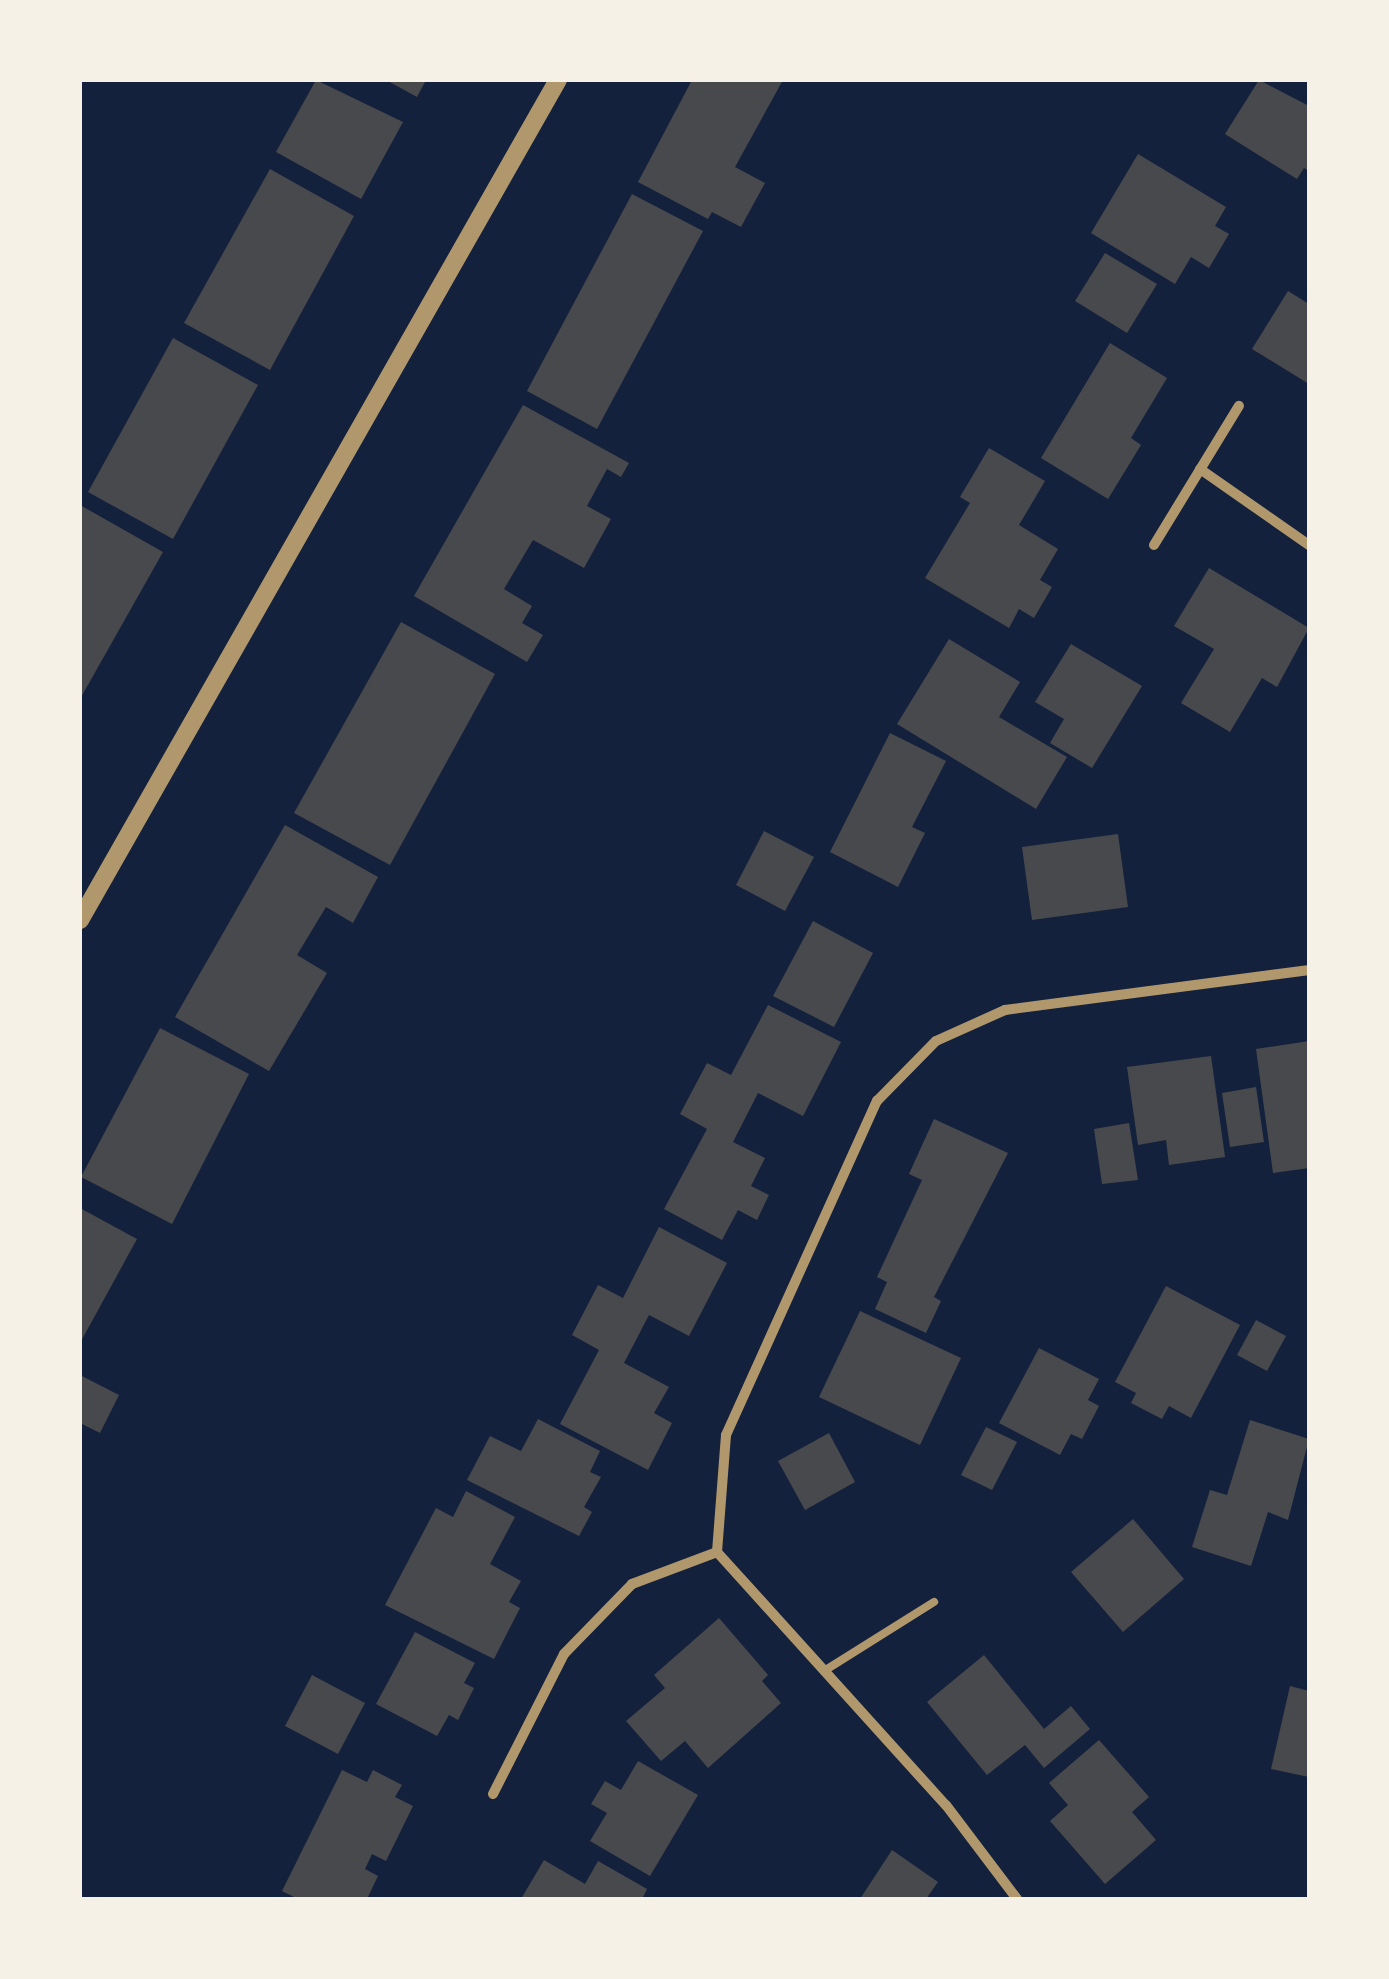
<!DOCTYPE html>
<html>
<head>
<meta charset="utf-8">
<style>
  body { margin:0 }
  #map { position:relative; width:1389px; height:1979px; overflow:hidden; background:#14213d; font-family:"Work Sans",sans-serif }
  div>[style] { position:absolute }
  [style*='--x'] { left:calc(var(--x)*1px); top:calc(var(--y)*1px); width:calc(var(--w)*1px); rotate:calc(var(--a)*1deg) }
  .building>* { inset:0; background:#48494c }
  .service>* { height:8px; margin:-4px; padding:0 4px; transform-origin:4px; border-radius:4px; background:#b1986c }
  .minor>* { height:10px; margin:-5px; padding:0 5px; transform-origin:5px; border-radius:5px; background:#b1986c }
  .tertiary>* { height:18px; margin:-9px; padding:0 9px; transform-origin:9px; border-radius:9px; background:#b1986c }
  span { translate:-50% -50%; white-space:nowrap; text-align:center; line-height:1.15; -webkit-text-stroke:8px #f6f1e7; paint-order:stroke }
  .frame { position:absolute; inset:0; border:82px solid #f6f1e7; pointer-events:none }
</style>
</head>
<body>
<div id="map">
  <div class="building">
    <i style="clip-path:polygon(316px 80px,403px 122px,361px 199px,276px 152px)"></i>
    <i style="clip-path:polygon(386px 80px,426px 80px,417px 97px)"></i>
    <i style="clip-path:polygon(692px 80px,783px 80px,735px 167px,765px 183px,741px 227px,712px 212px,708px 219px,638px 182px)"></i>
    <i style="clip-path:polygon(1259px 80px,1309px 106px,1309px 171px,1304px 168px,1297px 179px,1225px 134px)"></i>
    <i style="clip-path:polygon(1138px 154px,1226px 207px,1215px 226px,1229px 234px,1209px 268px,1191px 257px,1175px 284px,1091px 233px)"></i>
    <i style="clip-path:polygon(270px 169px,354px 216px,270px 370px,184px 323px)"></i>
    <i style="clip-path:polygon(632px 194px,703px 231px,597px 429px,527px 391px)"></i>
    <i style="clip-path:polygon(1105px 253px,1157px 284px,1127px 333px,1075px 301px)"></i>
    <i style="clip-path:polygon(1288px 291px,1309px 304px,1309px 384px,1252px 349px)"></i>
    <i style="clip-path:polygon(173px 338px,258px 385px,173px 539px,88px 492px)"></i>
    <i style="clip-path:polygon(1110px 343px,1167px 378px,1131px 438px,1141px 445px,1108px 499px,1041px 458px)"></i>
    <i style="clip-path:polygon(523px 405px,629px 463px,621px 477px,607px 469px,587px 506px,611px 519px,584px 568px,533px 540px,504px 589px,532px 606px,522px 623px,543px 635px,527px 662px,414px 596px)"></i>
    <i style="clip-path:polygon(989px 448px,1045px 481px,1019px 525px,1058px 549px,1040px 580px,1052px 587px,1034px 618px,1019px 609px,1009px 628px,925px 578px,970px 503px,960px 497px)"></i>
    <i style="clip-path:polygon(80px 505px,163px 552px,80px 699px)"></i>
    <i style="clip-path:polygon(1209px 568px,1309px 628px,1277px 687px,1262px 678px,1230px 732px,1181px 703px,1214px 649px,1174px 626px)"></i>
    <i style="clip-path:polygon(401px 622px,495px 674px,390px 865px,294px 813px)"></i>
    <i style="clip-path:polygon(949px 639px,1020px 682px,999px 717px,1067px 757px,1036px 809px,897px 724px)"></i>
    <i style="clip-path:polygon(1071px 644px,1142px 686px,1092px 768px,1050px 743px,1064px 719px,1035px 702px)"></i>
    <i style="clip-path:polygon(890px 733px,946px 761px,912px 827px,925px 833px,898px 887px,830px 852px)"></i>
    <i style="clip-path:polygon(285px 825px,378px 877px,353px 923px,326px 907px,297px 955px,327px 973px,269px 1071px,175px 1017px)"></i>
    <i style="clip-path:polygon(764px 831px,814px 857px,785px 911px,736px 885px)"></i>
    <i style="clip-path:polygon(1118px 834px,1128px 907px,1032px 920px,1022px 847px)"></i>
    <i style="clip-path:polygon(813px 921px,873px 953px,834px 1027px,773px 996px)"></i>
    <i style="clip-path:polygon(768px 1005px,841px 1042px,803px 1116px,758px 1093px,733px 1142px,765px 1158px,751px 1186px,769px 1195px,757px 1220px,738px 1210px,722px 1240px,664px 1209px,707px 1129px,680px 1114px,707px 1063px,731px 1075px)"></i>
    <i style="clip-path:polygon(160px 1028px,249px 1074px,172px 1224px,81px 1177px)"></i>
    <i style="clip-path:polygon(1309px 1041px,1309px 1168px,1273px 1173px,1256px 1049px)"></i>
    <i style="clip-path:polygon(1211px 1056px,1225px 1157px,1169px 1165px,1166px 1140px,1138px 1145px,1127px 1067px)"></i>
    <i style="clip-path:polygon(1256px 1087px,1264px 1142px,1230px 1147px,1222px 1093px)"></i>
    <i style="clip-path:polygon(934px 1119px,1008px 1153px,934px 1297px,941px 1301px,926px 1333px,875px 1309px,887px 1282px,877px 1277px,922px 1180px,909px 1174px)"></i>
    <i style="clip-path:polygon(1129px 1123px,1138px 1180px,1102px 1184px,1094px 1129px)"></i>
    <i style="clip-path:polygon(80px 1208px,137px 1239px,80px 1343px)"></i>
    <i style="clip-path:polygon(659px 1227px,727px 1263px,689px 1336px,649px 1315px,624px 1363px,669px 1387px,654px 1413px,672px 1423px,648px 1470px,560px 1424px,599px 1350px,572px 1335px,598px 1285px,623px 1298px)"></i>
    <i style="clip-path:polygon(1166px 1286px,1240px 1325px,1191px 1418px,1169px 1406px,1162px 1419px,1131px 1403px,1136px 1393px,1115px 1382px)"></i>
    <i style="clip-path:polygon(860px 1311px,961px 1358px,920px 1445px,819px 1397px)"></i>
    <i style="clip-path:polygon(1256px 1320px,1286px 1336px,1267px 1371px,1237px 1355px)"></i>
    <i style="clip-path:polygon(1039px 1348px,1099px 1379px,1088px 1400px,1099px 1406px,1082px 1439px,1071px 1434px,1060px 1455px,999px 1423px)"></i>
    <i style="clip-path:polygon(80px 1375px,119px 1395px,100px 1433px,80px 1423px)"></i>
    <i style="clip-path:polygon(538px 1419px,600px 1451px,590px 1472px,601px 1477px,584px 1507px,592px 1512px,579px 1536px,467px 1480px,490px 1436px,521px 1451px)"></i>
    <i style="clip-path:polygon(1250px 1420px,1309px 1439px,1288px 1520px,1268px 1512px,1251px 1566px,1192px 1547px,1210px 1490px,1227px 1495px)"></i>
    <i style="clip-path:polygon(986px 1427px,1017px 1442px,992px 1490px,961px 1475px)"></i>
    <i style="clip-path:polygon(829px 1433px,855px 1482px,805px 1510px,778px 1461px)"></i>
    <i style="clip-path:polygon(466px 1491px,515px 1517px,490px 1564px,521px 1581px,509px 1602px,520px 1608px,494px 1659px,385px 1605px,436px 1508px,453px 1517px)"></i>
    <i style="clip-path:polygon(1133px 1519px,1184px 1579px,1123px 1632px,1071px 1572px)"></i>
    <i style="clip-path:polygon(719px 1618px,768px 1675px,762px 1681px,781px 1703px,708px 1768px,685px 1741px,661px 1761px,626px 1721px,665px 1688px,654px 1675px)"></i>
    <i style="clip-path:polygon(415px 1632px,475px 1663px,464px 1683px,474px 1688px,458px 1720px,449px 1715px,437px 1736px,376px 1704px)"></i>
    <i style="clip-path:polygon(984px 1655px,1044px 1729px,1071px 1706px,1090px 1729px,1044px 1768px,1025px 1745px,987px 1775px,927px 1702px)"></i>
    <i style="clip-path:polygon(312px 1675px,365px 1703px,338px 1754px,285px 1726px)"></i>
    <i style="clip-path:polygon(1290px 1686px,1309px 1691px,1309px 1777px,1271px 1769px)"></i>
    <i style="clip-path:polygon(1099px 1740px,1149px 1797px,1132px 1812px,1156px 1840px,1105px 1884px,1050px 1821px,1068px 1805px,1049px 1783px)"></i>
    <i style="clip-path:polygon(638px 1761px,698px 1795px,650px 1876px,590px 1841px,607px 1813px,591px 1804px,605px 1781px,621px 1790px)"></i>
    <i style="clip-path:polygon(342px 1770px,367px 1782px,373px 1770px,402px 1785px,395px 1797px,413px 1806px,386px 1861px,372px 1854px,365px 1869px,378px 1876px,367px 1899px,298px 1899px,282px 1891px)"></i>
    <i style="clip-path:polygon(892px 1850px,938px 1882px,926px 1899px,860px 1899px)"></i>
    <i style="clip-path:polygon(544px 1860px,585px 1884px,598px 1861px,647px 1889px,642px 1899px,521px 1899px)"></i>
  </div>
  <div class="service">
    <i style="--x:824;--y:1671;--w:130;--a:-32.1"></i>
  </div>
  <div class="minor">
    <i style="--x:1200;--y:469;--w:133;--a:34.9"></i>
    <i style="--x:1154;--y:545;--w:163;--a:-58.6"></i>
    <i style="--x:717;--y:1552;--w:341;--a:47.9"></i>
    <i style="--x:946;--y:1805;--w:118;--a:52.9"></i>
    <i style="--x:493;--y:1794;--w:157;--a:-63.1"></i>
    <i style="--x:564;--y:1654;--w:98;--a:-45.8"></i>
    <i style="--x:632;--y:1584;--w:91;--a:-20.6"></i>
    <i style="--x:717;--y:1552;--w:117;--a:-85.6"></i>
    <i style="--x:726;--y:1435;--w:367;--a:-65.7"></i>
    <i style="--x:877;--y:1101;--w:84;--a:-45.5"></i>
    <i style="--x:936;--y:1041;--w:76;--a:-24.2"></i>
    <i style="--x:1005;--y:1010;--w:307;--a:-7.5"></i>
  </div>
  <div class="tertiary">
    <i style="--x:80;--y:920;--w:966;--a:-60.36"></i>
  </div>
  <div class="frame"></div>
</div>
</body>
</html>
